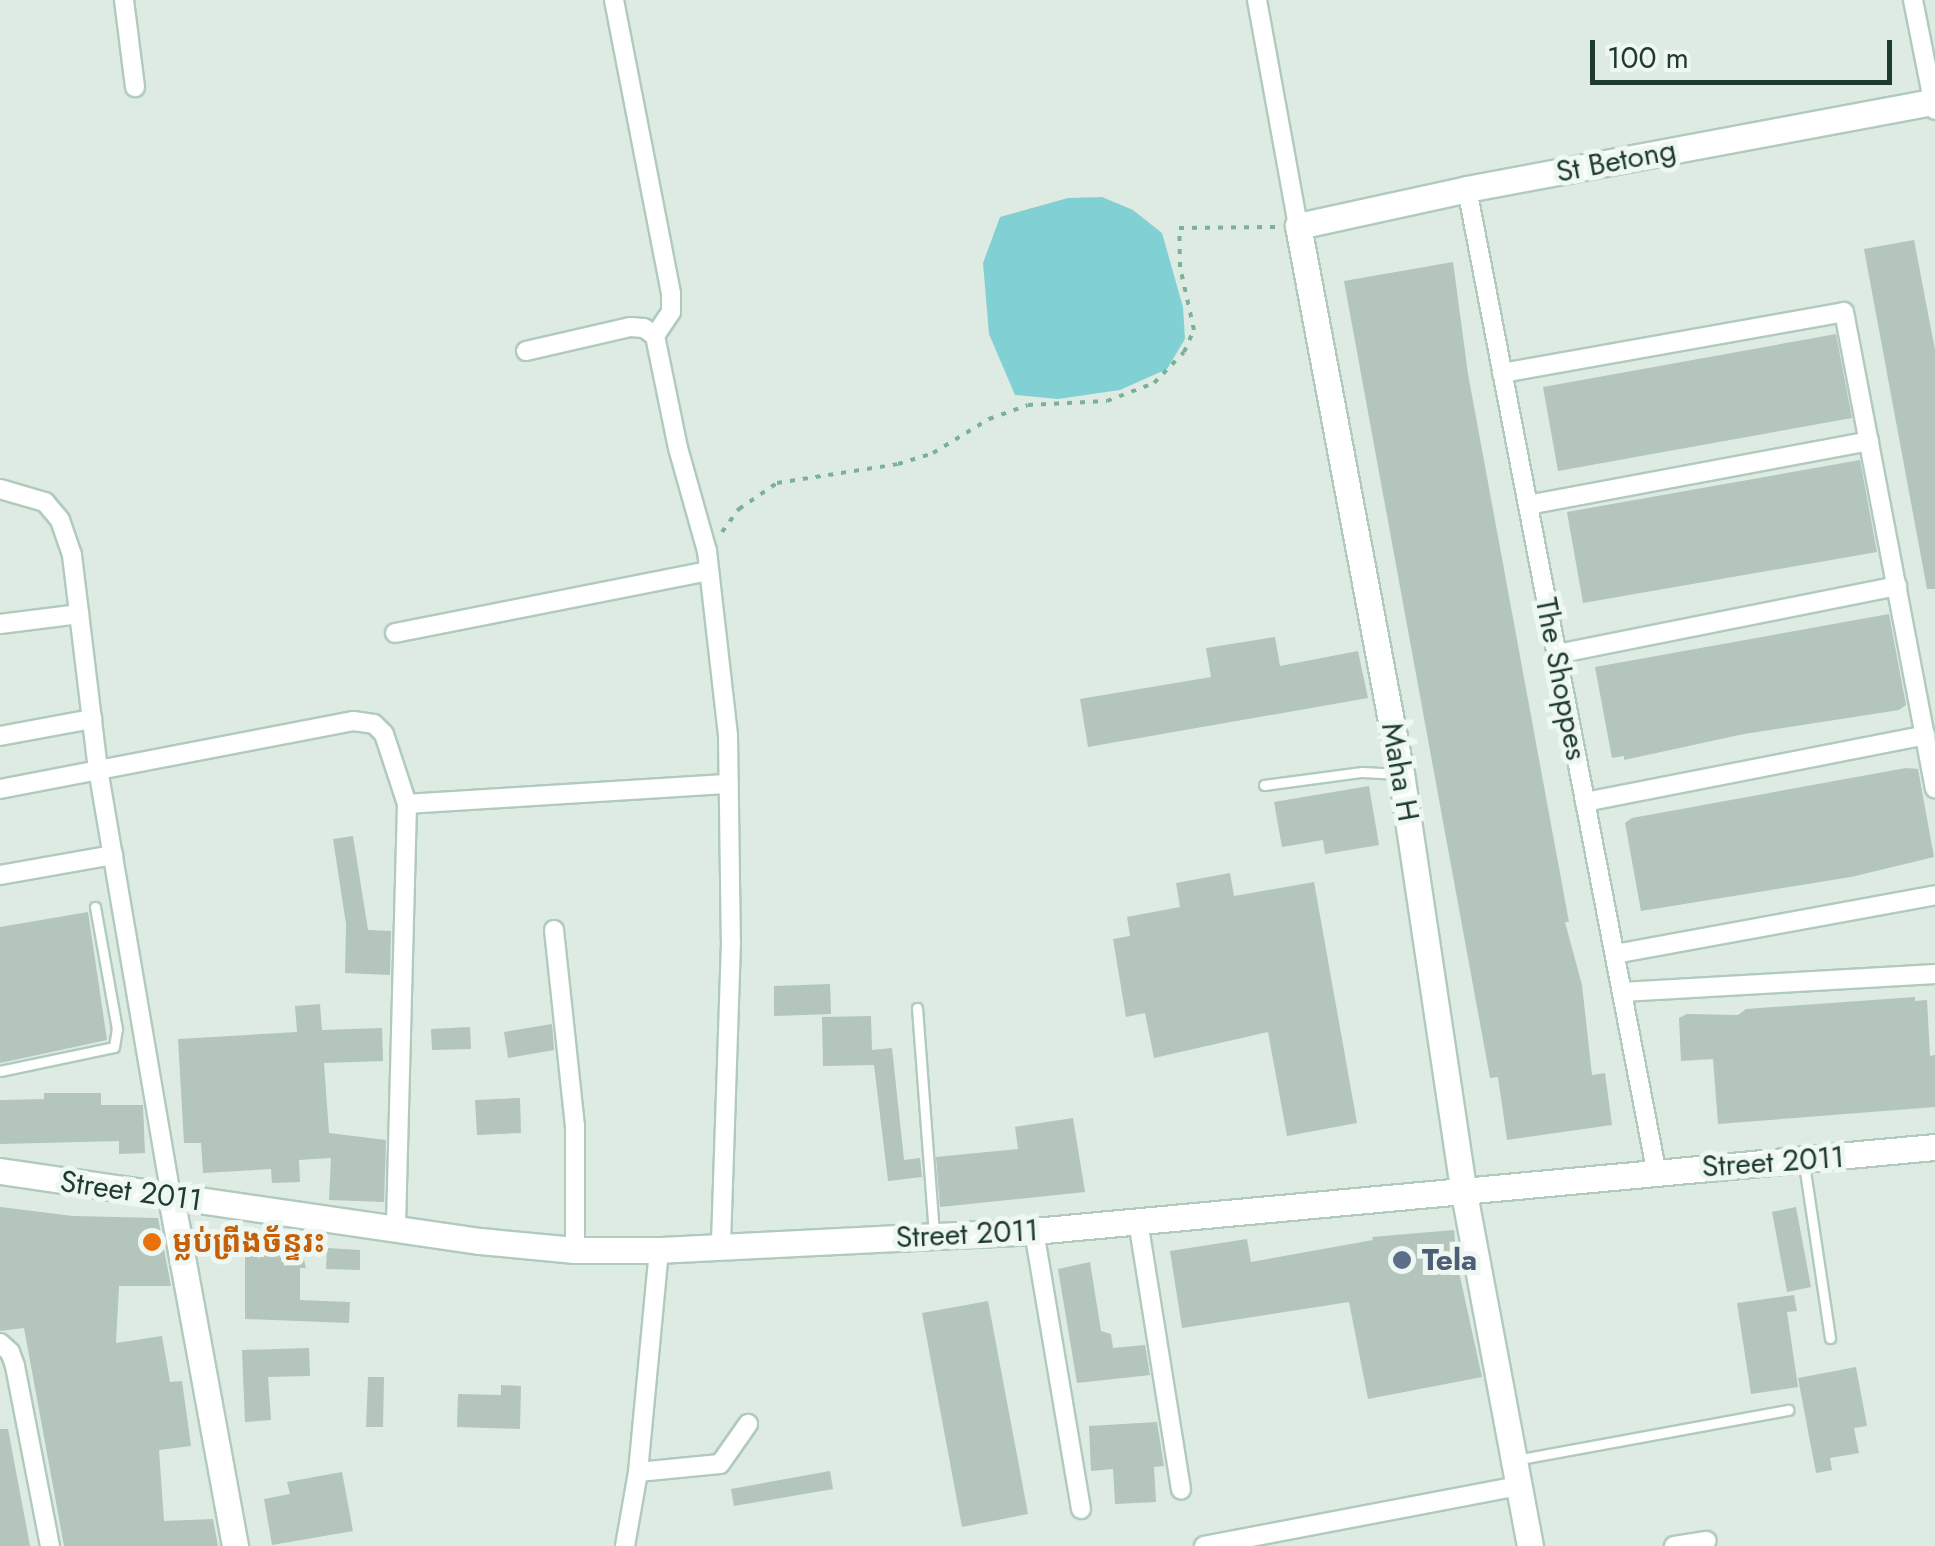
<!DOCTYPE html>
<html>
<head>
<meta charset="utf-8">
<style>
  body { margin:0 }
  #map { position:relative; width:1935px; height:1546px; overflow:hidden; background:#ddebe3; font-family:Jost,"Noto Sans Khmer",sans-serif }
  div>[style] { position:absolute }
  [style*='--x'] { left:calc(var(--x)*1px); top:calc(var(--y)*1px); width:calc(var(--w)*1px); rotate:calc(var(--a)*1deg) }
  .water>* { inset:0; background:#81d0d4 }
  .building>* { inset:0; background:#b3c5bc }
  .path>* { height:4px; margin-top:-2px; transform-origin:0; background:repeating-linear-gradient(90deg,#7cb09a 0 5px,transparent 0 13px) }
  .roads { filter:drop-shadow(2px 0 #b0cbbe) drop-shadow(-2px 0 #b0cbbe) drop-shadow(0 2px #b0cbbe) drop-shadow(0 -2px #b0cbbe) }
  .lane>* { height:9px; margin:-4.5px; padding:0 4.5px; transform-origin:4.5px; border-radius:4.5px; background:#fff }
  .street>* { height:18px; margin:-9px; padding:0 9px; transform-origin:9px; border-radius:9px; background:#fff }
  .secondary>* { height:25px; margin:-12.5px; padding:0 12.5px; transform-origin:12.5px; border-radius:12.5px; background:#fff }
  .dots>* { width:28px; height:28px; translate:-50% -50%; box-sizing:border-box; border:5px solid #eef7f2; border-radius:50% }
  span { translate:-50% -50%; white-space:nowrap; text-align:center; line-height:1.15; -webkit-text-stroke:10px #eef7f2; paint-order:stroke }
  .street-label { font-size:30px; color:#1e3b30 }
  .food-label { font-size:30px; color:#c56008; font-weight:700 }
  .left { translate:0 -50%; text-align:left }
  .service-label { font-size:30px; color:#4e5e75; font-weight:700 }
  .scale { position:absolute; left:1590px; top:40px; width:302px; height:45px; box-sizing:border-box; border:5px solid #1e3b30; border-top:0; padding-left:12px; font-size:30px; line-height:35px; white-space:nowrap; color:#1e3b30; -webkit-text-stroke:8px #eef7f2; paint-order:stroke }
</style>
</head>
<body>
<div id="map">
  <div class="water">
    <i style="clip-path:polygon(1102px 197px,1133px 210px,1162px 233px,1183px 307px,1185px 339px,1167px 369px,1120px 390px,1058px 399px,1015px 395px,989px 334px,983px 263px,1000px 217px,1068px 198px)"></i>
  </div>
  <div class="building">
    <i style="clip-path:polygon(1914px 240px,1935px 350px,1935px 589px,1927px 589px,1864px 249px)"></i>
    <i style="clip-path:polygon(1453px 262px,1468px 374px,1569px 922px,1565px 922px,1582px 985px,1592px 1075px,1605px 1073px,1612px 1125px,1507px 1140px,1498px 1077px,1490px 1078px,1344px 281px)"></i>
    <i style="clip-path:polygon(1836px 334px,1852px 418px,1558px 471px,1543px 387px)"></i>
    <i style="clip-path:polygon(1860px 460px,1877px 552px,1583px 603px,1567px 512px)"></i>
    <i style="clip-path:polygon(1889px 614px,1906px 705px,1899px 710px,1744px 734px,1624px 760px,1624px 756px,1612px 758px,1595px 667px)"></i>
    <i style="clip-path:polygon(1275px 637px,1280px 666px,1358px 651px,1368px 698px,1088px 747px,1080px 699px,1211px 677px,1206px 648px)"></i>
    <i style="clip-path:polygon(1906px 768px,1918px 769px,1934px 857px,1851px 877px,1641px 911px,1625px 823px,1632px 818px)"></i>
    <i style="clip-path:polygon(1369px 786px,1379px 845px,1325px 854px,1323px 840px,1282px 847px,1274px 802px)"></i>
    <i style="clip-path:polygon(353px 836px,368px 930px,391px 931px,390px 975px,345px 973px,346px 924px,333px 839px)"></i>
    <i style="clip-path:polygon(1230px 873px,1234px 896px,1314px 882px,1357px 1123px,1287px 1136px,1268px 1032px,1154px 1058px,1145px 1013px,1126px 1017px,1113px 939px,1130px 936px,1127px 917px,1180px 907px,1176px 883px)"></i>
    <i style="clip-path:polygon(88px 912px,107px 1040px,0 1063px,0 927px)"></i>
    <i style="clip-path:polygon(830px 984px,831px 1014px,774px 1016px,774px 986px)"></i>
    <i style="clip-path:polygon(1915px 997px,1915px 1001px,1927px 1000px,1930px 1056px,1935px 1055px,1935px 1107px,1718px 1124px,1713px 1059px,1681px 1061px,1679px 1018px,1687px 1014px,1738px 1015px,1746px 1009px)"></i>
    <i style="clip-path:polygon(320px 1004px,322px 1030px,382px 1028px,383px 1061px,324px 1063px,329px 1133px,386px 1140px,384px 1202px,329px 1200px,331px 1158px,299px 1160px,300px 1182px,272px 1183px,271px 1169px,203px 1173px,201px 1143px,184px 1143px,178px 1039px,297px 1032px,295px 1006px)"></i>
    <i style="clip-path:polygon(871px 1016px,872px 1050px,892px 1048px,904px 1160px,920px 1158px,922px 1177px,888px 1181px,874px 1065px,823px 1066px,822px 1017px)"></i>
    <i style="clip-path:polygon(552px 1024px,554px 1050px,508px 1058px,504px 1032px)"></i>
    <i style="clip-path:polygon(470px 1027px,471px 1049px,432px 1050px,431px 1029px)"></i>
    <i style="clip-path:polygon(44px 1093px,101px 1093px,101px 1105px,143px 1105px,145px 1153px,119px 1154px,119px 1141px,0 1144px,0 1100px,44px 1099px)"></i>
    <i style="clip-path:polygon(520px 1098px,521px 1133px,477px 1135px,475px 1100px)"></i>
    <i style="clip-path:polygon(1073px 1118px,1085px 1192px,940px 1207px,936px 1157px,1018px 1149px,1015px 1127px)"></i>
    <i style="clip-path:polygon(0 1207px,73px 1216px,158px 1218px,171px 1286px,119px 1286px,116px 1343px,162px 1336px,170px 1382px,182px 1381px,191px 1446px,159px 1450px,164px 1521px,213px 1519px,218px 1546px,64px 1546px,24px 1328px,0 1331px)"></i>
    <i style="clip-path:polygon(1796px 1207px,1811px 1287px,1787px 1292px,1772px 1212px)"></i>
    <i style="clip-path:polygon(1454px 1230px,1457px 1263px,1482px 1377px,1368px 1399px,1349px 1302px,1182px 1328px,1170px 1251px,1247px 1239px,1251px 1262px,1373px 1240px,1372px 1237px)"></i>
    <i style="clip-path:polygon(245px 1242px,300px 1242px,306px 1268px,300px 1268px,300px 1300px,350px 1302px,349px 1323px,245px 1319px)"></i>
    <i style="clip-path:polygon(327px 1248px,360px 1250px,360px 1270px,326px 1269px)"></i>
    <i style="clip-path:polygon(1090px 1262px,1101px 1331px,1111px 1334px,1113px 1348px,1145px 1345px,1150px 1375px,1077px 1383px,1058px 1269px)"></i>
    <i style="clip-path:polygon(1794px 1295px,1797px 1311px,1787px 1312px,1798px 1387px,1751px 1394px,1737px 1303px)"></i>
    <i style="clip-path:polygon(988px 1301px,1028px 1514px,962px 1527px,922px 1313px)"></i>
    <i style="clip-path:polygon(309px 1348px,310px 1376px,268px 1377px,271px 1420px,245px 1422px,242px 1350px)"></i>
    <i style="clip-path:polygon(1856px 1367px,1867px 1426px,1854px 1428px,1859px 1453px,1830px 1458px,1832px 1470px,1816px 1473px,1798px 1378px)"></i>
    <i style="clip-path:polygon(368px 1377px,384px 1377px,383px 1427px,366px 1427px)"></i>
    <i style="clip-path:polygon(501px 1385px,521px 1386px,520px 1429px,457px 1427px,458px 1394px,501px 1395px)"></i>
    <i style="clip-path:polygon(1157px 1422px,1164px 1466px,1154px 1467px,1156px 1502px,1115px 1504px,1113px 1469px,1091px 1471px,1089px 1426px)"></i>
    <i style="clip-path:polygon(0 1429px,8px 1429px,30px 1546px,0 1546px)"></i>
    <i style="clip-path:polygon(830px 1471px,833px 1489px,734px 1506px,731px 1489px)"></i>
    <i style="clip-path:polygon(342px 1472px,353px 1531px,272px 1545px,264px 1499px,290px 1494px,287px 1482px)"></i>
  </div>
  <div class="path">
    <i style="--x:722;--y:532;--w:29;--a:-54"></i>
    <i style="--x:739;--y:509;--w:46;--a:-34.4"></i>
    <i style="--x:777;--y:483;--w:122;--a:-8.9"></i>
    <i style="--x:898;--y:464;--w:37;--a:-17"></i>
    <i style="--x:933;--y:453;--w:66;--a:-31.3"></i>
    <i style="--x:989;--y:419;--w:41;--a:-19.7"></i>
    <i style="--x:1028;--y:405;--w:79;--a:-2.9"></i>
    <i style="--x:1107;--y:401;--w:50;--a:-21"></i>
    <i style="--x:1154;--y:383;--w:43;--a:-45.9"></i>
    <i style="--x:1184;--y:352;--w:24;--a:-66"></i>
    <i style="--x:1194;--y:330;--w:65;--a:-102.5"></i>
    <i style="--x:1180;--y:267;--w:39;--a:-91"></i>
    <i style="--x:1179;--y:228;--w:96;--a:-0.6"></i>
  </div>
  <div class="roads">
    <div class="lane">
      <i style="--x:1264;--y:785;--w:99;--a:-7.6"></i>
      <i style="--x:1362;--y:772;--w:38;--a:3"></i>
      <i style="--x:917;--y:1008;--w:227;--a:85.7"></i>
      <i style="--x:0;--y:1071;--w:116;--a:-11.9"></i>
      <i style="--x:114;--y:1047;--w:18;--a:-81"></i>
      <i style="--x:117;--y:1029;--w:124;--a:-100.2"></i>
      <i style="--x:1804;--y:1164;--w:176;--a:81.5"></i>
      <i style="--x:1515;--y:1460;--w:278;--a:-10.4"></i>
    </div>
    <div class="street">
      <i style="--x:124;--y:0;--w:88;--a:82.8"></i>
      <i style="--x:614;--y:0;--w:299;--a:79"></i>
      <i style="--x:671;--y:294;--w:18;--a:90"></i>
      <i style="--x:671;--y:312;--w:29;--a:124"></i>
      <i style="--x:1257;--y:0;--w:230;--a:79.7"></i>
      <i style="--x:1913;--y:0;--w:112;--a:78.7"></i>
      <i style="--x:1467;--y:189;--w:999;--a:79.09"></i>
      <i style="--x:526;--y:351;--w:107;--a:-13"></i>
      <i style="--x:630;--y:327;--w:14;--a:4"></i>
      <i style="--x:644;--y:328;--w:14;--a:36"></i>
      <i style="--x:655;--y:336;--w:114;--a:78.4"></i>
      <i style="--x:678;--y:448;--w:107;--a:74.3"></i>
      <i style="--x:707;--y:551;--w:186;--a:83.5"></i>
      <i style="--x:728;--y:736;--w:206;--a:89.2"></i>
      <i style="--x:731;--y:942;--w:306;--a:91.9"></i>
      <i style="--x:1502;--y:373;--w:347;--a:-10.1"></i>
      <i style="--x:1844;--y:312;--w:485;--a:79.2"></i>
      <i style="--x:0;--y:489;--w:47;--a:16.1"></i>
      <i style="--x:45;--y:502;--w:23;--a:50"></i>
      <i style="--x:60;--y:520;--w:37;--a:71"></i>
      <i style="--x:72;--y:555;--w:216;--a:83.1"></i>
      <i style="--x:98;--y:769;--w:434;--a:80.3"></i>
      <i style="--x:1528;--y:505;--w:347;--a:-10.6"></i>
      <i style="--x:0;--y:624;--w:80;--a:-7.2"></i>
      <i style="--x:395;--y:633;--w:320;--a:-11.2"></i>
      <i style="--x:1557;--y:654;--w:347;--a:-11.3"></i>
      <i style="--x:0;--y:736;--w:94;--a:-10.5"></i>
      <i style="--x:0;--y:789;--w:359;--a:-10.9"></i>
      <i style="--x:353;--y:721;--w:21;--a:8"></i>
      <i style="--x:374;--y:724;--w:14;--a:45"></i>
      <i style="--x:384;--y:734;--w:74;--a:71.8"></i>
      <i style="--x:407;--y:804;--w:426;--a:91.5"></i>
      <i style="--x:1585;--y:802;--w:347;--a:-11.1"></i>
      <i style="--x:407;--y:804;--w:322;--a:-3.6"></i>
      <i style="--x:0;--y:875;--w:115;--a:-10"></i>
      <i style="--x:554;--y:930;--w:197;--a:83.9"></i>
      <i style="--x:575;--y:1126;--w:124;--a:90"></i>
      <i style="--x:1615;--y:954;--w:325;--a:-10.4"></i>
      <i style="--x:1622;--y:992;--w:314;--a:-3.3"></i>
      <i style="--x:1138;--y:1221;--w:272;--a:80.9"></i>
      <i style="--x:1034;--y:1231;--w:282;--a:80.4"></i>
      <i style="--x:0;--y:1343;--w:13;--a:42"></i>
      <i style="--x:10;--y:1352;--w:15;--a:70"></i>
      <i style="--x:15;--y:1366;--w:183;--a:79"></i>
      <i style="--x:638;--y:1472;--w:82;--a:-5.6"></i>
      <i style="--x:720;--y:1464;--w:49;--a:-55"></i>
      <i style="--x:625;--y:1546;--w:75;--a:-80"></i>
      <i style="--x:638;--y:1472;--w:223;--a:-84.6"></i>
      <i style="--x:1204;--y:1546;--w:321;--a:-10.8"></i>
      <i style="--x:1674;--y:1546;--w:33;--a:-9"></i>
    </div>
    <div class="secondary">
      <i style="--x:0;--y:1171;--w:485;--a:8.3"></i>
      <i style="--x:480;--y:1241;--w:95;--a:5.4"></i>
      <i style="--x:575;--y:1250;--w:84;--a:0"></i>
      <i style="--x:659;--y:1250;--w:375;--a:-2.9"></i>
      <i style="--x:1034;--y:1231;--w:905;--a:-5.33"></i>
      <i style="--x:171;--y:1197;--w:355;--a:79.6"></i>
      <i style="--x:1530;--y:1546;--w:364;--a:-100.6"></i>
      <i style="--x:1463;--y:1188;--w:419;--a:-98.5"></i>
      <i style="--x:1401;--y:774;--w:558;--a:-100.64"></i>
      <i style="--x:1298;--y:226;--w:173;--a:-12.3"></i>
      <i style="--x:1467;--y:189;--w:476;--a:-10.6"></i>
    </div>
  </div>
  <div class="dots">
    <i style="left:152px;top:1242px;background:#e8710a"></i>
    <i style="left:1402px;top:1260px;background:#5c6f8a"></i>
  </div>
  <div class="street-label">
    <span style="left:1616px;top:161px;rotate:-11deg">St Betong</span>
    <span style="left:1561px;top:679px;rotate:79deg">The Shoppes</span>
    <span style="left:1400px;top:772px;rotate:80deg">Maha H</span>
    <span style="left:1773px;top:1162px;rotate:-4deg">Street 2011</span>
    <span style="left:131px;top:1191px;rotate:8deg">Street 2011</span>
    <span style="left:967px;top:1234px;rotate:-3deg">Street 2011</span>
  </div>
  <div class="food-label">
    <span class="left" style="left:172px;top:1242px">ម្លប់ព្រីងច័ន្ទរះ</span>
  </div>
  <div class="service-label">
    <span class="left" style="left:1422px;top:1260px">Tela</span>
  </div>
  <div class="scale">100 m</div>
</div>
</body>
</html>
